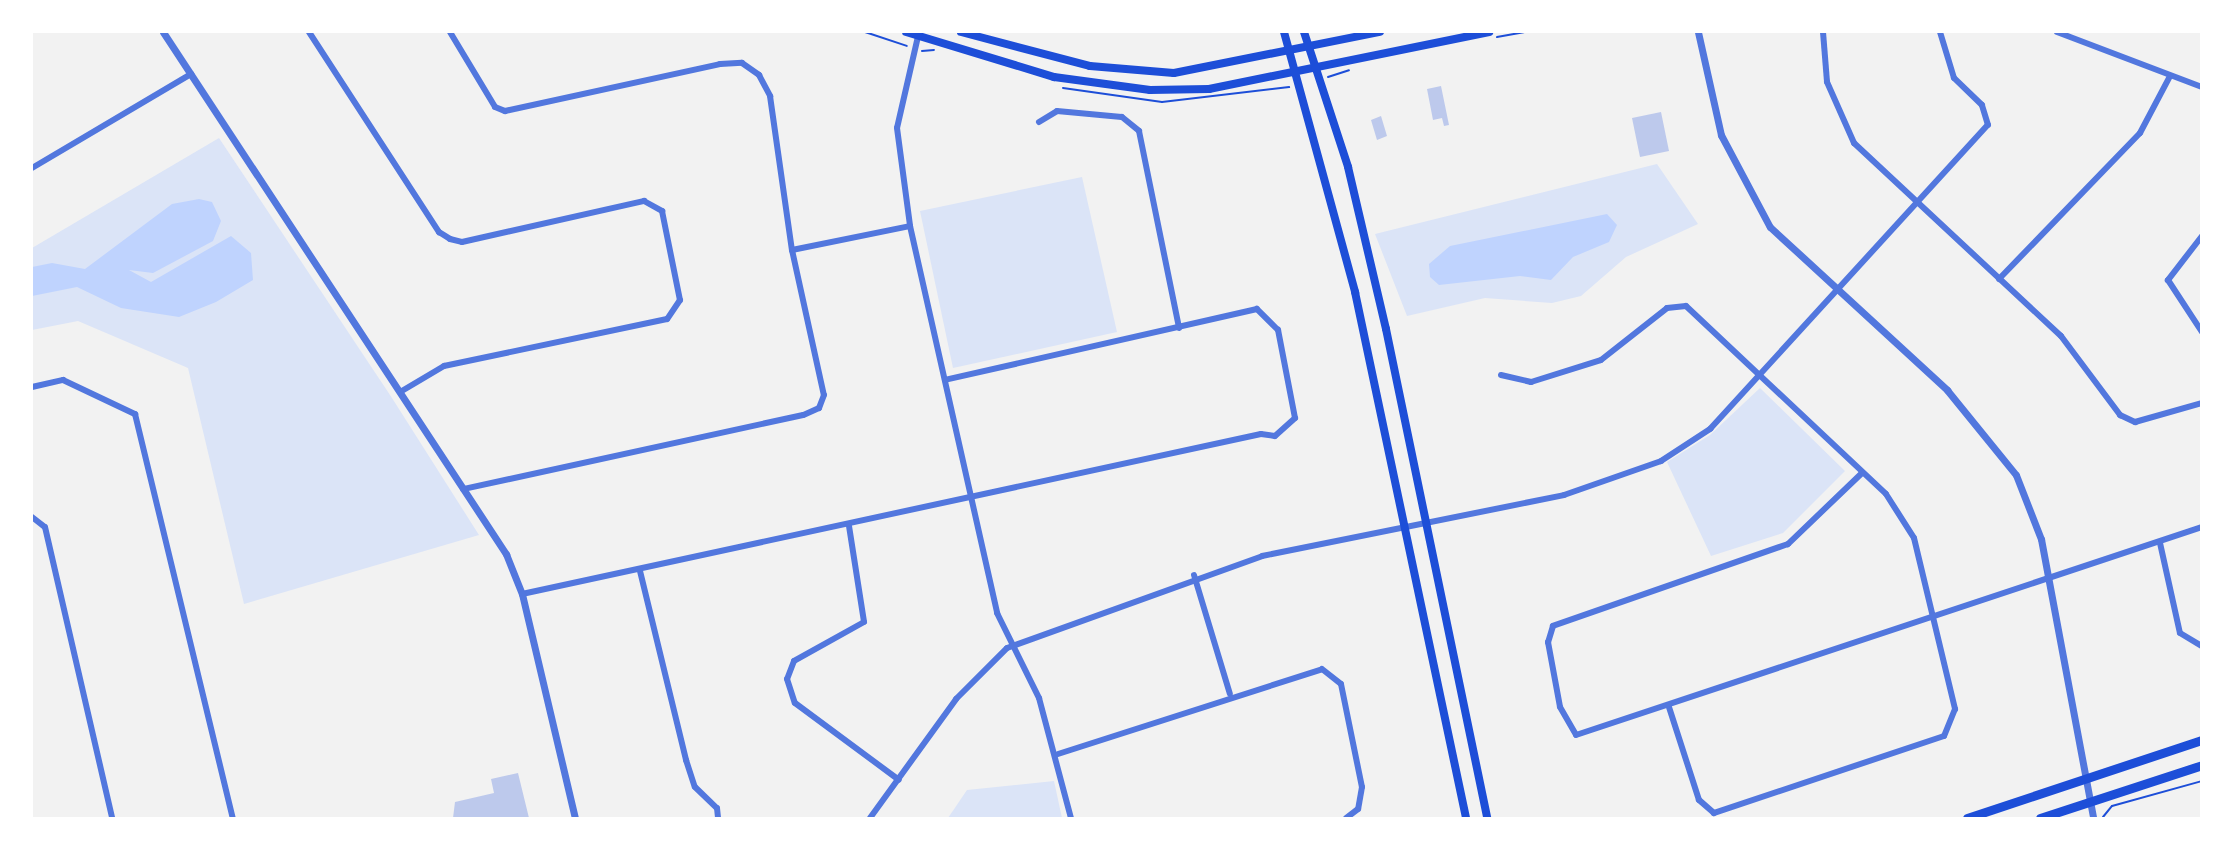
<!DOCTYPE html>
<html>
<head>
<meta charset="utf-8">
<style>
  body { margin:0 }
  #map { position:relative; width:2233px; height:850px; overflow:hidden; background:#f2f2f2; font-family:Raleway,sans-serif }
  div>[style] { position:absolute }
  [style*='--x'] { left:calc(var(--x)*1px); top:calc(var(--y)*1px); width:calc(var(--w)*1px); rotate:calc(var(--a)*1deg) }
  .green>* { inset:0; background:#dbe4f7 }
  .water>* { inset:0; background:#bfd3fe }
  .building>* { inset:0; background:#bdc9ec }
  .path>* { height:2px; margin:-1px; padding:0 1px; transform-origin:1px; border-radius:1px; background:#1d4ed8 }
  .minor>* { height:6px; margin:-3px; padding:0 3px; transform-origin:3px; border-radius:3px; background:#5277de }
  .tertiary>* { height:7px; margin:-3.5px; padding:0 3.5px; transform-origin:3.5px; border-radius:3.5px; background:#5277de }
  .secondary>* { height:8px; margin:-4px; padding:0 4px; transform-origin:4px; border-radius:4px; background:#1d4ed8 }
  .primary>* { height:9px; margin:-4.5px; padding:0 4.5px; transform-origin:4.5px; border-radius:4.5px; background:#1d4ed8 }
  span { translate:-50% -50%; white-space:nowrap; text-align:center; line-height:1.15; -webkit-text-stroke:5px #fff; paint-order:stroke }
  .frame { position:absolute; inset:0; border:33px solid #fff; pointer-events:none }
</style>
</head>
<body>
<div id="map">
  <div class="green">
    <i style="clip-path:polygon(219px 138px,392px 398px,479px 535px,244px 604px,188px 368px,78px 321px,32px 330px,32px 248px)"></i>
    <i style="clip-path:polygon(1657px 164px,1698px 224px,1626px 257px,1581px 296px,1552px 303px,1485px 298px,1407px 316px,1375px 234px)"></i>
    <i style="clip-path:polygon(1082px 177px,1117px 332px,953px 368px,920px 211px)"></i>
    <i style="clip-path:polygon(1760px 388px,1845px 471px,1783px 533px,1711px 556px,1667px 462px,1710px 435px)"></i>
    <i style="clip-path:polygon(1054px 781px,1062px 818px,948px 818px,967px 790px)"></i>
  </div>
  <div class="water">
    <i style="clip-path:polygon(199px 199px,212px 202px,221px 221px,213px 241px,153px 273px,129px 270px,151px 282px,231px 236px,251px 253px,253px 280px,216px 302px,179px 317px,121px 308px,77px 287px,32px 296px,32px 267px,52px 263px,85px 269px,172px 204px)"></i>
    <i style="clip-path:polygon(1607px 214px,1617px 225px,1609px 242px,1573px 257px,1551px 280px,1520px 276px,1439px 285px,1430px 277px,1429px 264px,1450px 246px)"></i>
  </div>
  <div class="building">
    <i style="clip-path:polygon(1441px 86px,1449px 125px,1444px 126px,1442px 118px,1433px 120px,1427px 89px)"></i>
    <i style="clip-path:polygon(1661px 112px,1669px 151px,1640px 157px,1632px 118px)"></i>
    <i style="clip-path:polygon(1381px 116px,1387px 136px,1377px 140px,1371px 120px)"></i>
    <i style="clip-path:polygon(518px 773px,529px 818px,453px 818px,455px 802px,494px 793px,491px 779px)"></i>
  </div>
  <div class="path">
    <i style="--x:865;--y:32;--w:44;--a:18.4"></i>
    <i style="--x:1497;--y:37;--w:27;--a:-10"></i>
    <i style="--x:922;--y:51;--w:12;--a:-5"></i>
    <i style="--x:1328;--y:77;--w:22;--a:-18"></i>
    <i style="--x:1063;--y:88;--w:100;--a:8"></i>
    <i style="--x:1162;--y:102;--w:128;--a:-6.7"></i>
    <i style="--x:2103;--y:817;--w:14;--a:-51"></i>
    <i style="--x:2112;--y:806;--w:93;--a:-15.5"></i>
  </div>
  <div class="minor">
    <i style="--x:309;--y:32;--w:239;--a:57"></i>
    <i style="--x:439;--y:232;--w:13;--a:32"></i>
    <i style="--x:450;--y:239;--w:12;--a:14"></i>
    <i style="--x:462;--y:242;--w:187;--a:-12.7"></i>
    <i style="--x:644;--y:201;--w:21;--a:29"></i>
    <i style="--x:662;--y:211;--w:91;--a:78.6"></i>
    <i style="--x:680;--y:300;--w:23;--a:124"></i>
    <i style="--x:667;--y:319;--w:228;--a:168.1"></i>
    <i style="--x:444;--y:366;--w:51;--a:149.4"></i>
    <i style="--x:450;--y:32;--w:87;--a:59"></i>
    <i style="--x:495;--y:107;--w:11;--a:22"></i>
    <i style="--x:505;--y:111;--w:220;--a:-12.3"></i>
    <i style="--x:720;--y:64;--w:22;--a:-3"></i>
    <i style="--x:742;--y:63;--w:21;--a:35"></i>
    <i style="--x:759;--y:75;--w:24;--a:62"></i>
    <i style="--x:770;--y:96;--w:156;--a:81.9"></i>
    <i style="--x:792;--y:250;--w:148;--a:77.6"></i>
    <i style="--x:824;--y:395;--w:14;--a:111"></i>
    <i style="--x:819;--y:408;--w:17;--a:156"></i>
    <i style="--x:803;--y:415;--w:348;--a:167.7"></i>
    <i style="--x:919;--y:32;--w:98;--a:102.9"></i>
    <i style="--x:897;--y:128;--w:99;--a:82.4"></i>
    <i style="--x:910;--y:226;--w:397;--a:77.3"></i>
    <i style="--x:997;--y:613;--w:95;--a:63.7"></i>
    <i style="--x:1039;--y:698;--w:124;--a:75.1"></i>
    <i style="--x:1823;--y:32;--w:50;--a:85.4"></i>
    <i style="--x:1827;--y:82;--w:67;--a:66.1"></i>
    <i style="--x:1854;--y:143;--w:283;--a:43"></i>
    <i style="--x:2061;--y:336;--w:99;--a:53.2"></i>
    <i style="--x:2120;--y:415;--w:17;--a:25"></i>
    <i style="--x:2135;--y:422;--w:70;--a:-15.8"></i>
    <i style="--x:2057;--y:32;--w:155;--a:20.8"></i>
    <i style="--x:1039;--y:122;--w:21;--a:-31"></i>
    <i style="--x:1057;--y:111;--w:65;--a:5.3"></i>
    <i style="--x:1122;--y:117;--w:22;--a:39"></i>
    <i style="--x:1139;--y:131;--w:201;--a:78.5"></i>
    <i style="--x:32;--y:168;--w:185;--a:-30.6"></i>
    <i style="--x:2202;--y:236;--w:56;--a:127.7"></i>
    <i style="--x:2168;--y:280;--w:62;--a:56.8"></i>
    <i style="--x:792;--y:250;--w:120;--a:-11.5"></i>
    <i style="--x:1999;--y:279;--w:203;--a:-46"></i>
    <i style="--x:2140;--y:133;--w:64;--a:-62.2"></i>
    <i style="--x:1501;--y:375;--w:31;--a:13"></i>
    <i style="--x:1531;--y:382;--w:73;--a:-17.4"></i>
    <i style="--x:1601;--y:360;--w:84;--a:-38.2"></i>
    <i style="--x:1667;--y:308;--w:19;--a:-6"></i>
    <i style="--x:1686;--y:306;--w:274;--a:43.2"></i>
    <i style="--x:1886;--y:494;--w:52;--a:57.5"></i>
    <i style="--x:1914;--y:538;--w:176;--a:76.5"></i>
    <i style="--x:1955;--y:709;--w:29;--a:112"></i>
    <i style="--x:1944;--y:736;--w:243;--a:161.5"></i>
    <i style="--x:1714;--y:813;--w:20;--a:-139"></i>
    <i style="--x:1699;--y:800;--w:98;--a:-107.9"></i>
    <i style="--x:32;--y:387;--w:32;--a:-13"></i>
    <i style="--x:63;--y:380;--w:80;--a:25.3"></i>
    <i style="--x:135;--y:414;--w:416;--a:76.4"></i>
    <i style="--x:1862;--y:473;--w:103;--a:136.2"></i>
    <i style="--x:1788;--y:544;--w:249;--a:160.8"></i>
    <i style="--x:1553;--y:626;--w:17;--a:107"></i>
    <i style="--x:1548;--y:642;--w:66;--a:79.5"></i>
    <i style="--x:1560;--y:707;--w:32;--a:60"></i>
    <i style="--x:1576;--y:735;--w:660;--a:-18.38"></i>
    <i style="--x:32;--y:517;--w:16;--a:38"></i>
    <i style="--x:45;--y:527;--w:299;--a:77"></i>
    <i style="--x:849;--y:526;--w:97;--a:81.1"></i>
    <i style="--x:864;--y:622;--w:80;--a:150.9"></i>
    <i style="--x:794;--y:661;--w:19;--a:111"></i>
    <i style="--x:787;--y:679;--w:25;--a:72"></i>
    <i style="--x:795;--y:703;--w:129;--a:36.5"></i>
    <i style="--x:2160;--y:543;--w:92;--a:77.5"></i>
    <i style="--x:2180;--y:633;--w:26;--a:31"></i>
    <i style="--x:640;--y:571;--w:195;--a:76.3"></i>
    <i style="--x:686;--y:760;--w:28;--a:72"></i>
    <i style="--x:695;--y:787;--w:30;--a:44"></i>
    <i style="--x:717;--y:808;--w:10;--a:84"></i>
    <i style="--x:1194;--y:575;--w:124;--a:73.2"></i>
    <i style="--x:522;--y:594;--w:756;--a:-12.22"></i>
    <i style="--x:1261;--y:434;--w:14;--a:8"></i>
    <i style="--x:1275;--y:436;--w:27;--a:-42"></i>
    <i style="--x:1295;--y:418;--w:90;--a:-100.9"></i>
    <i style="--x:1278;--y:330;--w:30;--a:-135"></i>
    <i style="--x:1257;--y:309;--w:320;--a:167.2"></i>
    <i style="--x:1058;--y:754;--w:277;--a:-17.8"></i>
    <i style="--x:1322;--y:669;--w:24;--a:38"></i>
    <i style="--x:1341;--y:684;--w:105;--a:78.5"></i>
    <i style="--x:1362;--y:787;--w:22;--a:100"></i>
    <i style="--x:1358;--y:809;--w:15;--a:143"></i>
    <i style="--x:870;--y:818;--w:147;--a:-54.1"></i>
    <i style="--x:956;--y:699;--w:72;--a:-45"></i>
    <i style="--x:1007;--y:648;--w:271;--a:-19.8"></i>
    <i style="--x:1262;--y:556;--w:308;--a:-11.4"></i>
    <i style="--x:1564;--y:495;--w:103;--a:-19.3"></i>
    <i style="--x:1661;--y:461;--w:59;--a:-33.1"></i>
    <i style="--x:1710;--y:429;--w:412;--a:-47.6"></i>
    <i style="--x:1988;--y:125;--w:21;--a:-107"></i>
    <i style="--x:1982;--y:105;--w:39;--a:-136"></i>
    <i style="--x:1954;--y:78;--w:48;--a:-106.9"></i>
  </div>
  <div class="tertiary">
    <i style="--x:163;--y:32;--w:625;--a:56.69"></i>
    <i style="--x:506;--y:554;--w:43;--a:68.2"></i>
    <i style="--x:522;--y:594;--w:230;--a:76.7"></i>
    <i style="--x:1698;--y:32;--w:106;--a:77.4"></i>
    <i style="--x:1721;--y:135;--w:104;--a:62"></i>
    <i style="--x:1770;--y:227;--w:241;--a:42.6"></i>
    <i style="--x:1947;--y:390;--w:109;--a:50.9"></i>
    <i style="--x:2016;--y:475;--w:69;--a:68.7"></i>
    <i style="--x:2041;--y:539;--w:284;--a:79.4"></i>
  </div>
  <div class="secondary">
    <i style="--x:906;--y:32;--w:155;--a:16.9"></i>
    <i style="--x:1054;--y:77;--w:97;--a:7.7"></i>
    <i style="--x:1150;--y:90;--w:59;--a:-1"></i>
    <i style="--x:1209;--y:89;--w:286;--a:-11.5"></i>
    <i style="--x:961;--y:32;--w:133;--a:14.8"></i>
    <i style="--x:1090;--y:66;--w:84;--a:4.8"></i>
    <i style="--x:1174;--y:73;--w:210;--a:-11.3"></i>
    <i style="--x:1284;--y:32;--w:270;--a:74.7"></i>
    <i style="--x:1355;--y:292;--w:538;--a:78.08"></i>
    <i style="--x:1304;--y:32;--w:142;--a:71.9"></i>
    <i style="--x:1348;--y:167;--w:166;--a:76.8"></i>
    <i style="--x:1386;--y:329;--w:499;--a:78.3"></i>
  </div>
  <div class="primary">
    <i style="--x:1967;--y:818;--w:248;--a:-18.4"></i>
    <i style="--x:2040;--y:818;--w:170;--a:-18.1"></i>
  </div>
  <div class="frame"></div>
</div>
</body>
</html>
